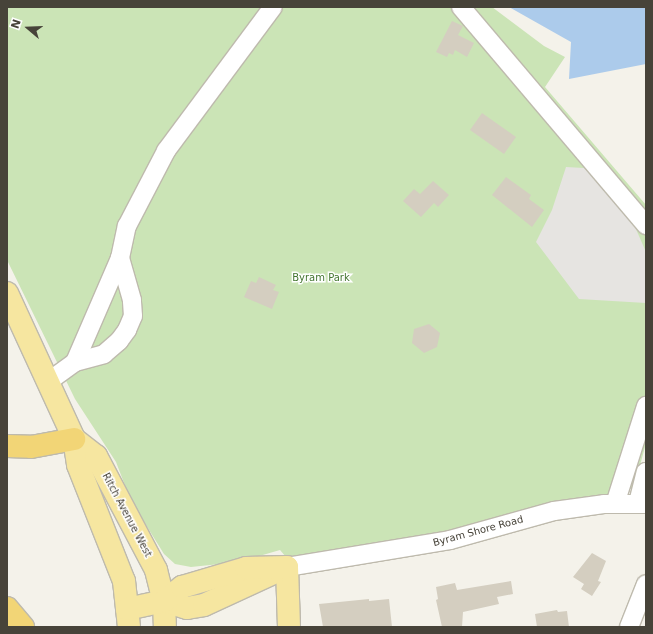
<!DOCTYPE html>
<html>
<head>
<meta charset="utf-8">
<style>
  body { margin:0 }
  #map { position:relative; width:653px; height:634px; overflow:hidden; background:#f4f2ea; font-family:"DejaVu Sans",sans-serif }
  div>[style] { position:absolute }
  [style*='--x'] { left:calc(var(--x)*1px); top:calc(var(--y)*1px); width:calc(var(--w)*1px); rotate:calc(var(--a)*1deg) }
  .green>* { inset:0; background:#cbe4b6 }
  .parking>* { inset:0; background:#e6e4e1 }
  .water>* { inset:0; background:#accbeb }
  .building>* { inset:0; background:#d4cec0 }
  .roads { filter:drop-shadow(1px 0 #bebaad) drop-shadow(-1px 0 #bebaad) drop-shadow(0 1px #bebaad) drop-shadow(0 -1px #bebaad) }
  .minor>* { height:18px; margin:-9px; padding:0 9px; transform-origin:9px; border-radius:9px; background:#fff }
  .major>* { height:22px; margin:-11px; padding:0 11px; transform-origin:11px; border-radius:11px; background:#f6e6a0 }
  .highway>* { height:22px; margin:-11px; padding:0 11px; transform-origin:11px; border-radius:11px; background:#f2d576 }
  span { translate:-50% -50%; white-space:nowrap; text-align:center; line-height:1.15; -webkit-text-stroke:3px #fff; paint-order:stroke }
  .park-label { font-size:10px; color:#437530 }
  .street-label { font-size:10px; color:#474339 }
  .frame { position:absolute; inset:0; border:8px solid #474339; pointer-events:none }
  .north { position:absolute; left:8px; top:8px; width:40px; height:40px; -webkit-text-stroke:3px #fff; paint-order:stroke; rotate:289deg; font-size:11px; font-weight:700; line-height:16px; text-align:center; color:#474339 }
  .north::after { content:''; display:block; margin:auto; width:14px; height:18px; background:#474339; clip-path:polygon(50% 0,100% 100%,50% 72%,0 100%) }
</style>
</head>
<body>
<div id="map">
  <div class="green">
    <i style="clip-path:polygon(7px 7px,492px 7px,544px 46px,565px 57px,545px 87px,646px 205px,646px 443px,634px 488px,605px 495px,561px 500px,472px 527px,426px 537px,286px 557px,280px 550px,239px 562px,191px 567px,175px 564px,164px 554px,131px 501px,116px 462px,75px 399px,7px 260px)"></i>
  </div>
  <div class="parking">
    <i style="clip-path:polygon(566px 167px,584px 168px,632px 220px,646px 252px,646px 303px,579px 299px,536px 242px,552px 210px)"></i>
  </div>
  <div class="water">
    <i style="clip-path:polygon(509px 7px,646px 7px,646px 64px,569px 79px,571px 42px)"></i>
  </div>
  <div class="building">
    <i style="clip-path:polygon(452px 21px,463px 26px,458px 35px,474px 43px,467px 57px,455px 50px,453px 55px,449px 53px,447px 57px,436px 52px)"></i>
    <i style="clip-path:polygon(482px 113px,516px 137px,504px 154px,470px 130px)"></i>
    <i style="clip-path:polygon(506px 177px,531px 195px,529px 199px,544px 210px,532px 227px,492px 195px)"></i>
    <i style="clip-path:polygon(433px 181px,449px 195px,438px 207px,434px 203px,421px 217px,403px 201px,414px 189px,420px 194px)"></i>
    <i style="clip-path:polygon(259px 277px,276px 285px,273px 290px,279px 292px,272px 309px,244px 297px,251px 281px,256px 283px)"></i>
    <i style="clip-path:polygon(429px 324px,440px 333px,437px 347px,424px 353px,412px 343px,414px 329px)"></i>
    <i style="clip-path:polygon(592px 553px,606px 561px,598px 581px,601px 582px,592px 596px,581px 589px,584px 584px,573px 577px)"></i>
    <i style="clip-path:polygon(511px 581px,513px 594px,497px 597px,499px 604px,463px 612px,462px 627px,442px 627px,436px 600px,438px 599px,436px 587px,455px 583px,457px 590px)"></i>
    <i style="clip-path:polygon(369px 599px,369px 601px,389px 599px,392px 627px,323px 627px,319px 604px)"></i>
    <i style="clip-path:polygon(557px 610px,558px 612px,567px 611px,569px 627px,537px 627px,535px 614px)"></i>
  </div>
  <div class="roads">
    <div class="minor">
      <i style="--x:461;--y:7;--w:286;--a:49.7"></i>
      <i style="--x:75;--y:362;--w:113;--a:-66.6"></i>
      <i style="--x:49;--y:381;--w:32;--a:-36"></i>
      <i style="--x:75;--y:362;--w:30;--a:-15"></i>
      <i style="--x:104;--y:354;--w:20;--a:-41"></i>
      <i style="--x:119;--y:341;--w:14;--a:-54"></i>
      <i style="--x:127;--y:330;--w:15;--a:-67"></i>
      <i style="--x:133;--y:316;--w:16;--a:-94"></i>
      <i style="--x:132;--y:300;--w:44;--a:-105.9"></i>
      <i style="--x:120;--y:258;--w:33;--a:-78"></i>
      <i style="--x:127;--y:226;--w:85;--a:-62.5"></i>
      <i style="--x:166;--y:151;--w:179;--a:-53.4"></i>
      <i style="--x:638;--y:503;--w:32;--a:-76"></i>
      <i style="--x:615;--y:504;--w:103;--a:-72.4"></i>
      <i style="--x:287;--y:567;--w:165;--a:-9.4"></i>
      <i style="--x:450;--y:540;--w:108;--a:-15.6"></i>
      <i style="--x:554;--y:511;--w:50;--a:-8"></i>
      <i style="--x:604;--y:504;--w:42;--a:0"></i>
      <i style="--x:629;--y:627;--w:46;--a:-68.4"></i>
    </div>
    <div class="major">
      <i style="--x:7;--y:293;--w:161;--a:65.3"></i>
      <i style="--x:74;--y:439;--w:26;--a:81"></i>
      <i style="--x:78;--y:465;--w:125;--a:68.4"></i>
      <i style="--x:124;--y:581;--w:46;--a:83.8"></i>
      <i style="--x:74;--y:439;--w:28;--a:38"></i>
      <i style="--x:96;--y:456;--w:129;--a:62.2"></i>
      <i style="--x:156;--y:570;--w:32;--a:76"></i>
      <i style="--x:164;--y:601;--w:26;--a:88"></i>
      <i style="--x:287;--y:567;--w:60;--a:88.1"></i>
      <i style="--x:164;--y:601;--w:24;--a:17"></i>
      <i style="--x:187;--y:608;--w:17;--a:-10"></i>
      <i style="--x:204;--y:605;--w:86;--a:-24.8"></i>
      <i style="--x:127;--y:609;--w:38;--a:-12"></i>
      <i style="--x:164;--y:601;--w:23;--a:-38"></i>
      <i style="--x:182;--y:587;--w:67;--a:-16.5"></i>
      <i style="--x:246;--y:568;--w:41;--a:-1.4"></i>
    </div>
    <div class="highway">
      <i style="--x:7;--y:446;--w:24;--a:2"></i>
      <i style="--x:31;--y:447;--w:44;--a:-10.5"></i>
      <i style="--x:7;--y:608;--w:25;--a:50"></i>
    </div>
  </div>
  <div class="park-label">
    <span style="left:321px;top:278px">Byram Park</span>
  </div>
  <div class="street-label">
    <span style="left:127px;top:515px;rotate:62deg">Ritch Avenue West</span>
    <span style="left:478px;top:531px;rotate:-15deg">Byram Shore Road</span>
  </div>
  <div class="frame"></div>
  <div class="north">N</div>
</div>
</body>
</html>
